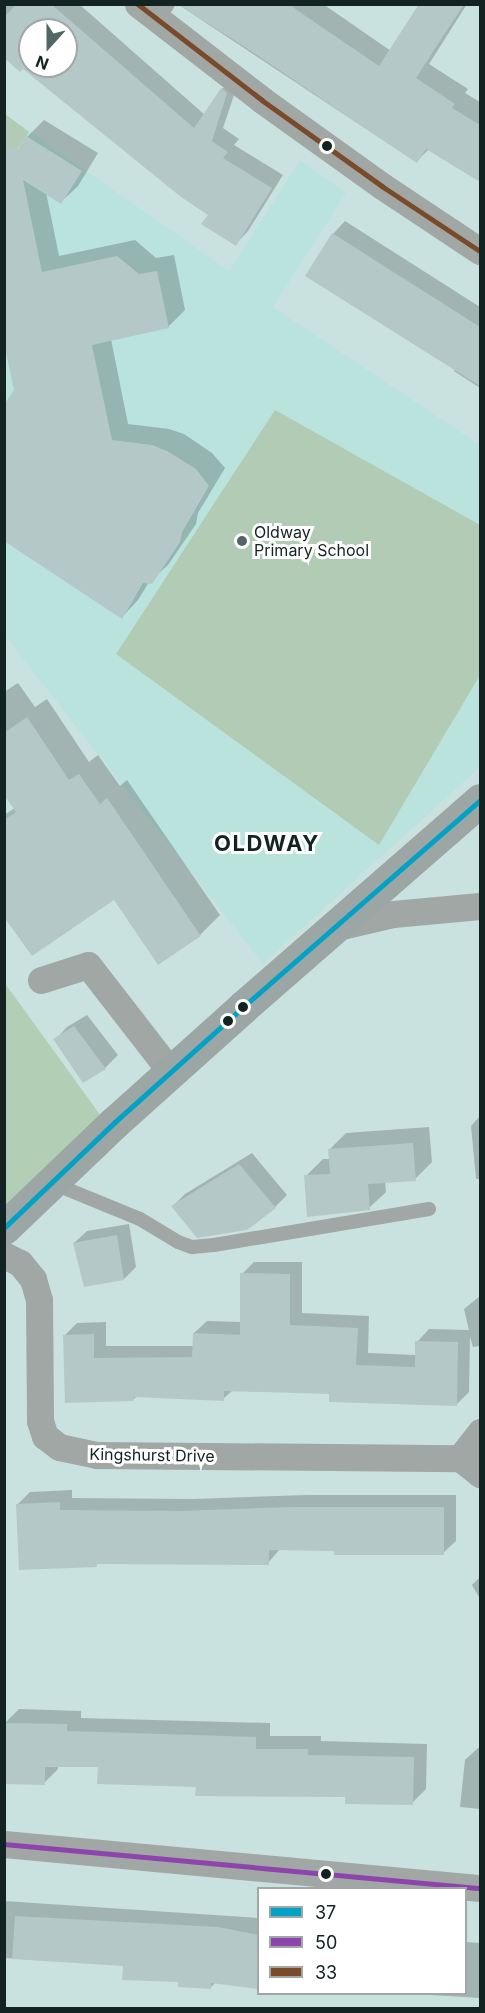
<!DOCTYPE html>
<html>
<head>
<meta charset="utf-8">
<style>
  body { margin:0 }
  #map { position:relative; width:485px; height:2013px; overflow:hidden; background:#cae2df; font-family:Inter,sans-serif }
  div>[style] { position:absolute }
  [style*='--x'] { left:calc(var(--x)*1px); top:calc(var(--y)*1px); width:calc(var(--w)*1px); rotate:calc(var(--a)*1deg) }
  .built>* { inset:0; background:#bae3dd }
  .green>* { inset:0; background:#b1cbb4 }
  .forest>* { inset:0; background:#b2ceb5 }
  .shadow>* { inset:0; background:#0003 }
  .building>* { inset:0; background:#b5c8c8 }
  .lane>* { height:14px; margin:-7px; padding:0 7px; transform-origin:7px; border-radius:7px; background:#a0a7a4 }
  .street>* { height:27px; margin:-13.5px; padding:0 13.5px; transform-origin:13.5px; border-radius:13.5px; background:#a0a7a4 }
  .secondary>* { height:33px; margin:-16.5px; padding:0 16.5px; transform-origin:16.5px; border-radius:16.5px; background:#9ca6a4 }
  .bus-1>* { height:4.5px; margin:-2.25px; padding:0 2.25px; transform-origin:2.25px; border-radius:2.25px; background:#01a2c5 }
  .bus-2>* { height:4.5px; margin:-2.25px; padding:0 2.25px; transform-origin:2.25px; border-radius:2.25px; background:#8e44ad }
  .bus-3>* { height:4.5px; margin:-2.25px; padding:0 2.25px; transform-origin:2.25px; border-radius:2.25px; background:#7a4b2a }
  .dots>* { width:16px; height:16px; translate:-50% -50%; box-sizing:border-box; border:3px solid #fff; border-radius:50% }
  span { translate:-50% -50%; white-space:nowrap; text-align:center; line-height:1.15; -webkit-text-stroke:6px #fff; paint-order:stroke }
  .poi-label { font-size:16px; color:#122321 }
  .left { translate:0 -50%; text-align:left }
  .street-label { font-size:16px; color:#122321 }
  .district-label { font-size:22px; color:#122321; font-weight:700; letter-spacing:1.5px }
  .frame { position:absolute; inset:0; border:6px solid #122321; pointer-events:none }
  .legend { position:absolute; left:257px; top:1887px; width:210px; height:108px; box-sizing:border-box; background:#fff; border:2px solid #a0a7a6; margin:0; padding:8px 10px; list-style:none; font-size:18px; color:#122321 }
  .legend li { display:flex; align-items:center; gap:12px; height:30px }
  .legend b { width:30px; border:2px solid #a0a7a6 }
  .north { position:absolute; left:18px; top:18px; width:60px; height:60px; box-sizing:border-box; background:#fff; border:2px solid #a0a7a6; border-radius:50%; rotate:201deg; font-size:16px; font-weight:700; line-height:24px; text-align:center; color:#122321 }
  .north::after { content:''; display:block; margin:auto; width:21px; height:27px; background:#526664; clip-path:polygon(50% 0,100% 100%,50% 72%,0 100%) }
</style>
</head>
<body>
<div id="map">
  <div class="built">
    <i style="clip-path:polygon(5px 114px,229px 271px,300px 160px,346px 193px,273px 307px,480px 445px,480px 767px,263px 964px,5px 636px)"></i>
  </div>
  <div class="green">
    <i style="clip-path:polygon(5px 114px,29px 132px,7px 163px,5px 181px)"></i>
    <i style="clip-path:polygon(275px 410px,480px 525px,480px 675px,379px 845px,116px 654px)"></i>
  </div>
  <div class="forest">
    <i style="clip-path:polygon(4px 982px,106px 1123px,4px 1216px)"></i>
  </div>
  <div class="shadow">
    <i style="clip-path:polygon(evenodd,4px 4px,79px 4px,205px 115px,222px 89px,234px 77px,239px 80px,223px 128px,239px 139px,234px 145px,283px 175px,248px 231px,236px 244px,210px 214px,23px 67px,4px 22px,4px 4px,30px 30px,66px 30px,66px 66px,30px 66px,30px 30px)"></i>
    <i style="clip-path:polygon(323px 4px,391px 51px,421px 4px,467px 4px,429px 64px,468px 89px,465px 93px,480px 102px,480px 180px,429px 149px,416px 162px,179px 5px)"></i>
    <i style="clip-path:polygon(44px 120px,98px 153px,78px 186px,61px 202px,46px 192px,59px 256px,135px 240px,156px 258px,174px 255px,185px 310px,168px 327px,111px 339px,128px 424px,169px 429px,184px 434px,212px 453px,225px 468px,198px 513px,196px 524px,168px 565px,149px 582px,138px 600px,122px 617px,16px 390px,6px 168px,27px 137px)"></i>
    <i style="clip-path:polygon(345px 221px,480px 307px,480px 388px,454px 371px,456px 368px,333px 234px)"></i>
    <i style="clip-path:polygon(18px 683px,35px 707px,47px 699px,89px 762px,98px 755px,120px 786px,127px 780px,220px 915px,200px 935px,159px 963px,114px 898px,4px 916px,4px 815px,15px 808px,4px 772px,4px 692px)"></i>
    <i style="clip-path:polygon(87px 1015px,118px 1055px,105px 1068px,84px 1081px,55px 1040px,67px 1027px)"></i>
    <i style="clip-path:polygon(480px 1116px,480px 1179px,476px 1179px,471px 1126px)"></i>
    <i style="clip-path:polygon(429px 1127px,432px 1162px,415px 1179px,385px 1181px,386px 1192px,369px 1208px,306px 1176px,323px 1159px,331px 1159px,330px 1149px,346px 1133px)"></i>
    <i style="clip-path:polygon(252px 1153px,287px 1195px,275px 1207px,173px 1206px,185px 1194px)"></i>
    <i style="clip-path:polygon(129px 1224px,136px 1267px,124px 1279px,74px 1243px,87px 1231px)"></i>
    <i style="clip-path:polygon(254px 1262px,302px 1262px,302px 1313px,369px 1316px,368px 1353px,416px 1355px,417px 1342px,429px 1329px,469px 1330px,464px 1309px,480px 1296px,480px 1346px,473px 1347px,470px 1337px,469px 1392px,457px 1404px,331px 1393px,233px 1390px,223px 1399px,137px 1396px,133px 1400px,65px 1335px,77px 1323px,106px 1322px,106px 1346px,194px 1346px,194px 1333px,207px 1321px,241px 1322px,242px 1274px)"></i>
    <i style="clip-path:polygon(72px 1490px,72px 1498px,193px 1499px,306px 1495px,456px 1495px,456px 1541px,443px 1553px,280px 1549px,268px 1563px,100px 1562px,96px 1565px,17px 1505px,30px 1492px)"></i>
    <i style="clip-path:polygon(480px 1577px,480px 1599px,472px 1585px)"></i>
    <i style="clip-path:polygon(19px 1709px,81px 1711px,81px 1718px,270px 1723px,270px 1736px,321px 1736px,321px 1741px,427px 1744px,426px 1789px,412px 1803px,347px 1795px,197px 1786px,100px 1766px,58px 1765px,58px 1769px,44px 1783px,5px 1723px)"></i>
    <i style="clip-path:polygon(478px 1748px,480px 1748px,480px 1809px,460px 1807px,465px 1760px)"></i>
    <i style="clip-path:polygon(4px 1901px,258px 1918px,258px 1987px,216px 1982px,210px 1988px,124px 1964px,4px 1958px)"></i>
    <i style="clip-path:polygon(466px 1942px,480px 1943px,480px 2002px,480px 1998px,414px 1994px,466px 1994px)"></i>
  </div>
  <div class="building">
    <i style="clip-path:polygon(evenodd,16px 4px,51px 4px,194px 128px,221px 88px,227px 93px,212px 141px,228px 152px,223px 158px,272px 188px,236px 246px,201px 224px,208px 215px,181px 197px,23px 69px,20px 72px,4px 58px,4px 18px,16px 4px,30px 30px,66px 30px,66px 66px,30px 66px,30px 30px)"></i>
    <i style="clip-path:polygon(177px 4px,288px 4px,379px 66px,419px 4px,464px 4px,416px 78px,455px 104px,452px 108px,480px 125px,480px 182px,426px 149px,417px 163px,242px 45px)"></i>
    <i style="clip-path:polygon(26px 136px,82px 171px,61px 204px,23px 180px,42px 272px,117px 256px,139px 274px,157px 271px,169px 328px,92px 345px,112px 440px,152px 445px,167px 451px,196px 469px,209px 486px,182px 532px,180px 542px,152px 584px,143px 583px,122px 619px,4px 541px,4px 405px,14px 390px,4px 343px,4px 148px,16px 147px,17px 150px)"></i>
    <i style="clip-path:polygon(332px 233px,480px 327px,480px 386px,305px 276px)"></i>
    <i style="clip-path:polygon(27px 717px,69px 780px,79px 774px,100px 804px,107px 798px,201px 936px,158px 965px,114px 900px,32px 956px,4px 917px,4px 820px,16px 812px,4px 795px,4px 733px)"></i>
    <i style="clip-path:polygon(74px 1026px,106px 1069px,83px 1083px,53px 1039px)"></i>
    <i style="clip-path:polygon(413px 1143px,416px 1181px,368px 1184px,370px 1210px,307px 1217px,304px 1175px,330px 1174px,328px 1149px)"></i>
    <i style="clip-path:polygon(239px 1164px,276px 1208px,247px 1230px,197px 1238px,171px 1206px)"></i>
    <i style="clip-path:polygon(117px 1235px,124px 1280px,84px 1287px,73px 1243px)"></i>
    <i style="clip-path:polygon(240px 1273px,290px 1274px,290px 1325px,358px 1328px,356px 1365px,415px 1367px,415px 1341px,458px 1342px,457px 1406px,329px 1402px,329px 1394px,224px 1391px,224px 1401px,134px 1397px,134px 1401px,65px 1403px,63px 1335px,94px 1334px,94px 1358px,192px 1357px,193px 1333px,240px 1335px)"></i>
    <i style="clip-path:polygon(60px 1502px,60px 1510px,180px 1511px,292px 1507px,444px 1507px,444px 1555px,334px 1555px,334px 1551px,269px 1550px,269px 1565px,97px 1564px,97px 1567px,19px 1570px,16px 1504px)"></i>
    <i style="clip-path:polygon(4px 1723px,67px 1724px,67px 1731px,256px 1737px,256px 1749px,308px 1749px,308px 1755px,414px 1757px,413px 1805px,345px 1804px,345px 1797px,195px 1796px,196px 1787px,97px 1784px,98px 1767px,45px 1767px,45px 1785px,4px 1784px)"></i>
    <i style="clip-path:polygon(15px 1916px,218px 1927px,258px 1935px,258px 1989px,211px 1983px,211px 1989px,178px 1987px,178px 1982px,122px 1980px,123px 1966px,12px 1959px)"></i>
  </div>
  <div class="lane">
    <i style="--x:157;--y:21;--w:20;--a:-57"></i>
    <i style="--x:52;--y:1183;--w:95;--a:22.2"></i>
    <i style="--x:140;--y:1219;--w:44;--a:31.2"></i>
    <i style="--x:178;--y:1242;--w:15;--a:20"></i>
    <i style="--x:192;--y:1247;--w:22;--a:-5"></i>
    <i style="--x:214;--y:1245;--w:218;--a:-9.5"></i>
  </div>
  <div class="street">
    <i style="--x:138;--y:4;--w:157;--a:37.7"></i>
    <i style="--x:262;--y:100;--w:148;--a:35.6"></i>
    <i style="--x:382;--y:186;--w:118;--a:33.6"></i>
    <i style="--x:337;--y:927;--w:57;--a:-13.1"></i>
    <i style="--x:393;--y:914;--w:87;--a:-5.3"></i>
    <i style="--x:41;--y:980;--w:49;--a:-17.7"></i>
    <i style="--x:88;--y:965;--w:135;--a:52.2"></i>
    <i style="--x:4;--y:1255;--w:18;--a:27"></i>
    <i style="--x:20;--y:1263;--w:21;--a:51"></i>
    <i style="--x:33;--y:1279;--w:22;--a:74"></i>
    <i style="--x:39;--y:1300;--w:121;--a:89.5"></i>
    <i style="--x:40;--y:1421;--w:16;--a:72"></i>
    <i style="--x:45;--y:1436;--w:18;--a:38"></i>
    <i style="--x:59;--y:1447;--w:39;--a:12"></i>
    <i style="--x:97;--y:1455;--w:363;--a:0.5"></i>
    <i style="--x:460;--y:1458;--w:33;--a:-52"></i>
    <i style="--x:460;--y:1458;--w:26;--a:39"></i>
    <i style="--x:4;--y:1844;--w:478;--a:5.3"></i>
  </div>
  <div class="secondary">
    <i style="--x:4;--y:1228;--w:153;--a:-43.7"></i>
    <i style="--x:115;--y:1122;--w:172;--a:-41.9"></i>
    <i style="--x:243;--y:1007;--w:315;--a:-41.1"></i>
  </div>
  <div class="bus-1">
    <i style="--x:4;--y:1228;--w:153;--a:-43.7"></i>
    <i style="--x:115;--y:1122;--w:172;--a:-41.9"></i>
    <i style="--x:243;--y:1007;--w:315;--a:-41.1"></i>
  </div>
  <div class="bus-2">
    <i style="--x:4;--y:1844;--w:478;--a:5.3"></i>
  </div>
  <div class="bus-3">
    <i style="--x:138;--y:4;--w:157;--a:37.7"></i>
    <i style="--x:262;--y:100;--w:148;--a:35.6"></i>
    <i style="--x:382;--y:186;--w:118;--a:33.6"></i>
  </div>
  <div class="dots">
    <i style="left:327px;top:146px;background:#122321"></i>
    <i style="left:242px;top:541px;background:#526664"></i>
    <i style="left:243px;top:1007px;background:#122321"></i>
    <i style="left:228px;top:1021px;background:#122321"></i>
    <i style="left:326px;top:1874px;background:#122321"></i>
  </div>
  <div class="poi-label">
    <span class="left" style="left:254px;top:541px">Oldway<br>Primary School</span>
  </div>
  <div class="street-label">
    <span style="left:152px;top:1455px;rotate:1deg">Kingshurst Drive</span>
  </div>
  <div class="district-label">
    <span style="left:267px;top:844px">OLDWAY</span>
  </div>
  <div class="frame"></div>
  <ul class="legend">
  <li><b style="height:8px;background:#01a2c5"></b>37</li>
  <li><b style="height:8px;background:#8e44ad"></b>50</li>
  <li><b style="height:8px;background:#7a4b2a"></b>33</li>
  </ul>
  <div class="north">N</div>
</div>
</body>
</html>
